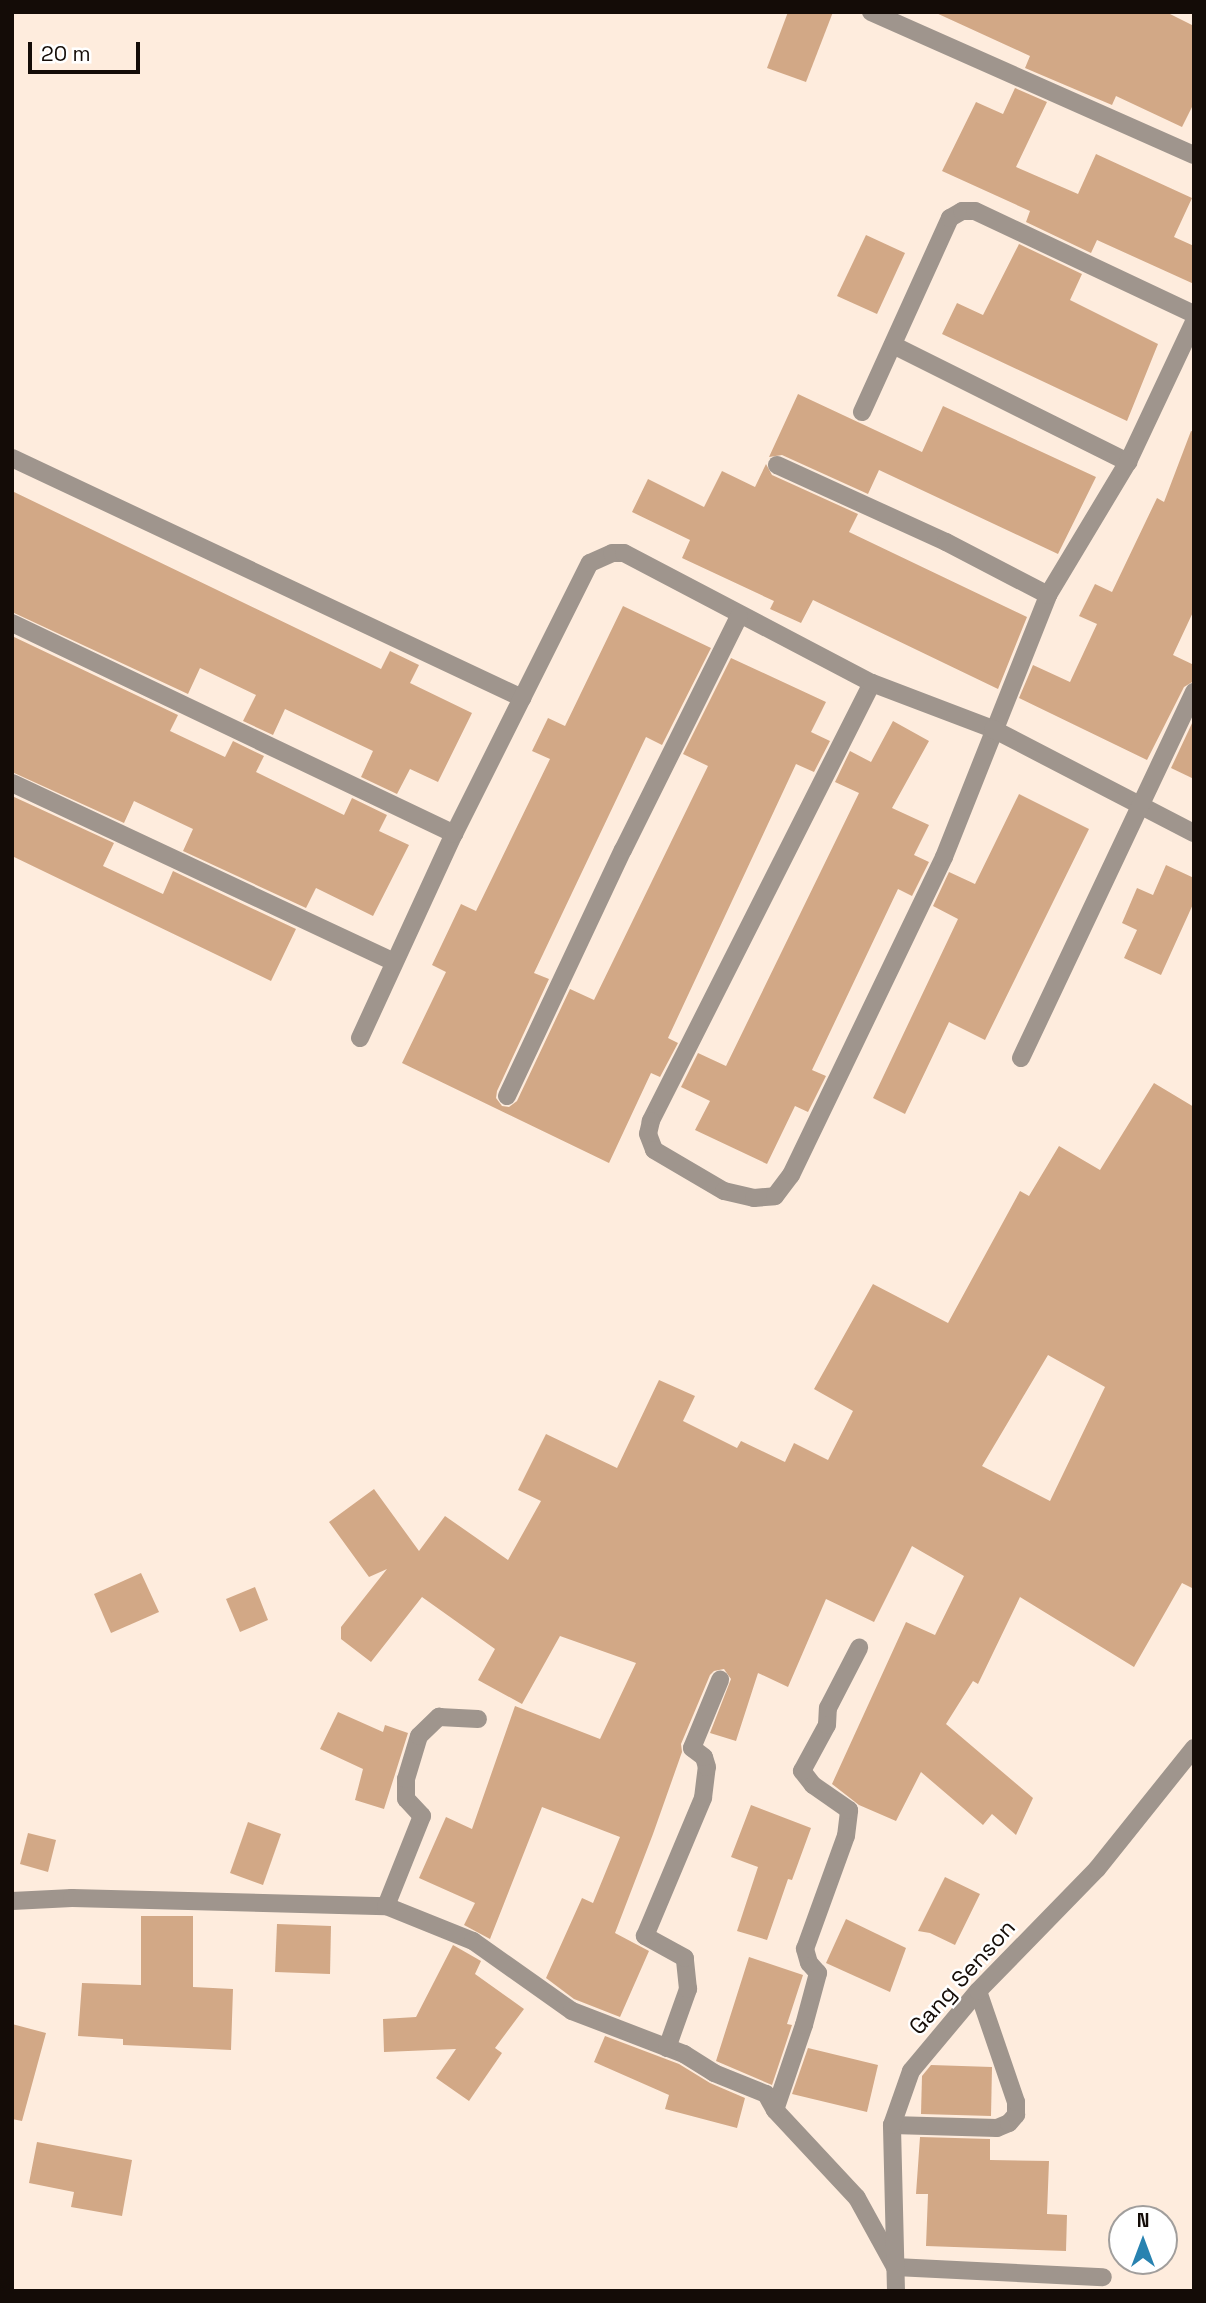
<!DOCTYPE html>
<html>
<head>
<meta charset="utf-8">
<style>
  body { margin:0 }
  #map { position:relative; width:1206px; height:2303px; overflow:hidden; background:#feecdd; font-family:"Space Grotesk",sans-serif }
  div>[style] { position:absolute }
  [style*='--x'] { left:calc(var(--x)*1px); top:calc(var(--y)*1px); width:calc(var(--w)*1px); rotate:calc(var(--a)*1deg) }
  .building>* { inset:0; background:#d2a886 }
  .minor>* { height:18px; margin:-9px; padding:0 9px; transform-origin:9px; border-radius:9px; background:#9f958d }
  span { translate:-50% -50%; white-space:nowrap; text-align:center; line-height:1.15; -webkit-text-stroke:5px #fff; paint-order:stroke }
  .street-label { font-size:23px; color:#140c07 }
  .frame { position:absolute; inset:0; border:14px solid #140c07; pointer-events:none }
  .north { position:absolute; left:1108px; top:2205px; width:70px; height:70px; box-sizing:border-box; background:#fff; border:2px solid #a19e9c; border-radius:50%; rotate:0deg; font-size:19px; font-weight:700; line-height:28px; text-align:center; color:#140c07 }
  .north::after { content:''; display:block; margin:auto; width:24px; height:32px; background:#2882b0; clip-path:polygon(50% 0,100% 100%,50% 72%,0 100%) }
  .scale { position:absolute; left:28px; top:42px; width:112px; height:32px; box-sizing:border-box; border:4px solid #140c07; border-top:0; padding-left:9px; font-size:21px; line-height:24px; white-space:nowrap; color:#140c07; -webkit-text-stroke:5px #fff; paint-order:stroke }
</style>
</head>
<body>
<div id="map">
  <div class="building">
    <i style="clip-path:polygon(788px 12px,833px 12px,806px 82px,767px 68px)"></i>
    <i style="clip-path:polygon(934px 12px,1166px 12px,1194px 26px,1194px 103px,1182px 127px,1116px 96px,1112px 105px,1025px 68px,1030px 56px)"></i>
    <i style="clip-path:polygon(1015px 88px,1047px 102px,1016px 167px,1078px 194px,1096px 154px,1192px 198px,1174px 237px,1194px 246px,1194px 284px,1097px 240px,1091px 253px,1026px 222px,1030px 211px,942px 171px,976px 102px,1003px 114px)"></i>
    <i style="clip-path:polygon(866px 235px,905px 253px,877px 314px,837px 296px)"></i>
    <i style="clip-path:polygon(1019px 244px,1082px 274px,1070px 300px,1158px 344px,1127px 421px,942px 334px,957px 303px,983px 315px)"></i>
    <i style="clip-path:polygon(798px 394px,922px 452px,943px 406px,1096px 477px,1058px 554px,879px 470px,868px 494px,782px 455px,769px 457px)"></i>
    <i style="clip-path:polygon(1191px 431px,1194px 432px,1194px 610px,1173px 655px,1194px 665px,1194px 681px,1184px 687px,1147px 760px,1019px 698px,1033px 665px,1070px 682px,1097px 624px,1079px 616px,1095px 584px,1112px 592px,1157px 498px,1164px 502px)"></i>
    <i style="clip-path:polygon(766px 464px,772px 475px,858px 514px,849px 532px,1027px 617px,998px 689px,813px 600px,801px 623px,770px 609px,774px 601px,682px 558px,690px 540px,632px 512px,648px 479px,704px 507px,722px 471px,755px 487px)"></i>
    <i style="clip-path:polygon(12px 491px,381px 669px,390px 651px,419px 665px,410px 683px,472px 713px,438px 782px,410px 769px,397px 794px,361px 777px,373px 751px,285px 709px,273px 735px,243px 721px,256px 695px,200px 668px,188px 694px,12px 612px)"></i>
    <i style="clip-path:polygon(623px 606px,711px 648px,662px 745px,646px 737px,534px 973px,549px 979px,497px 1091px,496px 1098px,502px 1106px,509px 1107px,517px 1101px,570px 989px,594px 1000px,708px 766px,683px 754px,731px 658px,826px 702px,811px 732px,830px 741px,814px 772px,796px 764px,668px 1038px,678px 1043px,660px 1077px,651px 1073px,609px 1163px,402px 1063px,446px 972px,432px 965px,461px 904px,476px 911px,550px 759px,532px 751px,548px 718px,565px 726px)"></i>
    <i style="clip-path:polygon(12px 636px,178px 715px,170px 731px,225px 757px,233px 741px,264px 756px,256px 772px,344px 815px,352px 798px,387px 815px,379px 831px,409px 845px,373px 916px,316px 888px,306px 908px,183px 851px,193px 829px,134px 801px,124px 823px,12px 772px)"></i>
    <i style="clip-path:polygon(1194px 719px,1194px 779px,1171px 768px)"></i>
    <i style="clip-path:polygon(893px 721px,929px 741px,892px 808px,929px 825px,914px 855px,929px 862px,912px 896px,898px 889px,812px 1070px,826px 1076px,808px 1112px,795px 1106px,767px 1164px,695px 1130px,710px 1101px,681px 1087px,698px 1053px,726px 1066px,859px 793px,835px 782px,850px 751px,871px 762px)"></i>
    <i style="clip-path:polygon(1019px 794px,1089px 829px,985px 1040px,949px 1022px,905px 1114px,873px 1098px,958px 919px,933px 906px,949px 872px,975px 884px)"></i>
    <i style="clip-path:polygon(12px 796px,114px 843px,103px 866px,163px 894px,173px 871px,296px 929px,271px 981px,12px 856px)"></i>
    <i style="clip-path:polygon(1166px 865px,1194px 878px,1194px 902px,1161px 975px,1124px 958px,1137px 930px,1122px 923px,1137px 888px,1153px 895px)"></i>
    <i style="clip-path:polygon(evenodd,1154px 1083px,1194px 1107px,1194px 1589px,1182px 1583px,1134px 1667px,1020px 1597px,978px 1684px,973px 1681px,946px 1724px,1033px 1798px,1016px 1835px,992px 1814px,983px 1825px,921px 1772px,896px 1821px,859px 1805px,832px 1784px,906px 1622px,935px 1635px,964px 1576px,912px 1546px,874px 1622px,826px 1599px,788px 1687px,758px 1673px,736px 1741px,710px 1733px,731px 1679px,724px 1669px,714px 1671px,710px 1675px,681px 1744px,682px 1752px,653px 1834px,615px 1933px,649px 1951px,620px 2017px,574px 1999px,546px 1978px,582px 1898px,593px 1903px,620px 1837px,542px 1807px,490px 1939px,464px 1925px,475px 1903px,419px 1878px,446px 1817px,472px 1829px,515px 1706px,600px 1739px,636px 1663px,560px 1636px,522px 1704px,478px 1680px,495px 1649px,422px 1597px,371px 1662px,341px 1639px,341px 1627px,387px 1569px,369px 1577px,329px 1522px,374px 1489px,419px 1551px,445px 1516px,508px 1560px,541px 1501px,518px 1490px,546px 1434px,617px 1468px,659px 1380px,695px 1396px,683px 1421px,737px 1448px,741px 1441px,785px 1462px,794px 1443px,828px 1460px,853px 1411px,814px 1389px,873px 1284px,948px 1323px,1020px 1191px,1029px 1196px,1059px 1146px,1100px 1170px,1154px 1083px,1048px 1355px,1105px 1387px,1050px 1501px,982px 1466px,1048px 1355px)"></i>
    <i style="clip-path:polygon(141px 1573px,159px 1612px,111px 1633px,94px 1594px)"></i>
    <i style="clip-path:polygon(255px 1587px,268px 1620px,240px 1632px,226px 1599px)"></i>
    <i style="clip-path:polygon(338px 1712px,383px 1732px,385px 1725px,408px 1733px,384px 1809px,355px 1800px,363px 1769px,320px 1749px)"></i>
    <i style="clip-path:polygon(751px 1805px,811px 1828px,792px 1880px,788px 1879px,767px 1940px,737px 1931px,758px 1867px,731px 1857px)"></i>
    <i style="clip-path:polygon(248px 1822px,281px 1834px,263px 1885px,230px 1873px)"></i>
    <i style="clip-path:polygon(28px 1833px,56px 1840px,48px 1872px,20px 1864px)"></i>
    <i style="clip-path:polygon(945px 1877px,980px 1894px,955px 1945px,930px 1933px,918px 1931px)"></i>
    <i style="clip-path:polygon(141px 1916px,193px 1916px,193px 1987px,233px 1989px,231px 2050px,123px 2045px,123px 2039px,78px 2036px,82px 1983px,141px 1985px)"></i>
    <i style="clip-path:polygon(846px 1919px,906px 1948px,890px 1992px,826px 1963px)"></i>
    <i style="clip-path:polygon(277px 1924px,331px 1926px,330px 1974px,275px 1972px)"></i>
    <i style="clip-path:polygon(453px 1945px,481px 1961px,475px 1974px,524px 2009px,495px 2048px,502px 2053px,469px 2101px,436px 2078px,456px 2049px,384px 2052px,383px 2019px,416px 2017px)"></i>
    <i style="clip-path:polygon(749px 1957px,803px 1975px,787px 2024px,792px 2025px,772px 2085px,716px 2061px)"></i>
    <i style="clip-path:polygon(12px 2024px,46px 2033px,22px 2121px,12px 2119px)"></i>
    <i style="clip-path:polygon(605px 2036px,679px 2064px,710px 2083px,745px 2098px,737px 2128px,665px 2109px,669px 2095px,594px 2062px)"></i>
    <i style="clip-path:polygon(808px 2048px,878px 2065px,867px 2112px,792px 2094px)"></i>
    <i style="clip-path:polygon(931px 2065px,992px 2067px,991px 2116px,921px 2114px,922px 2076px)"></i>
    <i style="clip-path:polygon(920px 2137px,990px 2139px,990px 2160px,1049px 2161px,1047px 2214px,1067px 2215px,1066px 2251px,926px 2246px,928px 2194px,916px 2194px)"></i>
    <i style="clip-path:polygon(37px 2142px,132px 2160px,122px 2216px,71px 2207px,74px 2192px,29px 2183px)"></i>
  </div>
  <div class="minor">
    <i style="--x:871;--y:12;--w:353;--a:23.9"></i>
    <i style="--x:893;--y:345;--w:263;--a:26.5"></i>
    <i style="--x:862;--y:412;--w:213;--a:-65.6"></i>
    <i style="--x:950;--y:218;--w:14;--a:-30"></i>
    <i style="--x:962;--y:211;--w:13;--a:0"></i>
    <i style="--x:975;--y:211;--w:242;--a:25.2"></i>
    <i style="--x:12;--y:458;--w:564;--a:25.2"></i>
    <i style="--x:777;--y:465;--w:186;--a:24.5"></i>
    <i style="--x:946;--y:542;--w:115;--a:27.5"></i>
    <i style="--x:12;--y:623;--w:490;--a:25.5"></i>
    <i style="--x:872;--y:683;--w:491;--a:116.8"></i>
    <i style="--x:651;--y:1121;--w:13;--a:103"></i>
    <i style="--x:648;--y:1134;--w:17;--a:69"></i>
    <i style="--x:654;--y:1150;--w:81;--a:30.4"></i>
    <i style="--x:724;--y:1191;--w:31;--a:13"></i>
    <i style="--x:754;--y:1198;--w:21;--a:-5"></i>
    <i style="--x:775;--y:1196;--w:26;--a:-53"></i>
    <i style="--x:791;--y:1175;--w:353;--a:-64.3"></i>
    <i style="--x:944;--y:857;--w:282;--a:-68.3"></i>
    <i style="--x:1048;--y:595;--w:155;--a:-59"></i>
    <i style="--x:1128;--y:462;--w:155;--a:-64.8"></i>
    <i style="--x:12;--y:783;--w:422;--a:25.1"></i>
    <i style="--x:360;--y:1038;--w:225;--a:-65.3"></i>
    <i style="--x:454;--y:834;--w:303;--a:-63.4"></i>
    <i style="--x:590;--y:563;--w:24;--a:-24"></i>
    <i style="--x:612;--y:553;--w:12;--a:0"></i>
    <i style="--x:624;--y:553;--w:280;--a:27.7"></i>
    <i style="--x:872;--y:683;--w:129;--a:20.8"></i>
    <i style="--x:993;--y:729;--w:226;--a:27.4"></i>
    <i style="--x:1021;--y:1058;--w:405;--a:-64.7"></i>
    <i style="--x:507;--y:1096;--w:272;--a:-64.8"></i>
    <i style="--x:623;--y:850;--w:261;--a:-63.6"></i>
    <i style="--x:12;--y:1901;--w:60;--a:-2.9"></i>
    <i style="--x:72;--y:1898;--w:314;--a:1.5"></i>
    <i style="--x:386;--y:1906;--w:94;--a:21.9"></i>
    <i style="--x:473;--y:1941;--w:121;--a:35.3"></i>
    <i style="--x:572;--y:2011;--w:120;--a:21"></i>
    <i style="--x:684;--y:2054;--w:36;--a:32"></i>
    <i style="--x:714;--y:2073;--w:56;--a:22"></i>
    <i style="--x:766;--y:2094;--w:18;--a:61"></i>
    <i style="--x:775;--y:2110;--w:120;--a:47"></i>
    <i style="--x:857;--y:2198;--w:79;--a:61.2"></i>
    <i style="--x:895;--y:2267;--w:208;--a:2.8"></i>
    <i style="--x:386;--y:1906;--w:97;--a:-68.2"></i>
    <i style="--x:422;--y:1816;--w:23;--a:-133"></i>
    <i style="--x:406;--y:1799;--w:20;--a:-90"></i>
    <i style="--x:406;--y:1779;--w:45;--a:-73.2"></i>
    <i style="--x:419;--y:1736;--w:28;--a:-44"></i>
    <i style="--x:439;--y:1717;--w:39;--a:3"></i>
    <i style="--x:667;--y:2048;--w:63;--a:-70.4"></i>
    <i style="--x:688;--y:1989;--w:31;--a:-96"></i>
    <i style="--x:685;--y:1958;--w:46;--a:-151.2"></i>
    <i style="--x:645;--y:1936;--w:150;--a:-67.2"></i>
    <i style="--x:703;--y:1798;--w:31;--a:-83"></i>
    <i style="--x:707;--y:1767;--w:10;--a:-107"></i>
    <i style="--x:704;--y:1757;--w:15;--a:-143"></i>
    <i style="--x:692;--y:1748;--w:74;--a:-67.6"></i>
    <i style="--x:775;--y:2110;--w:90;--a:-71.2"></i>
    <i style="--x:804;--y:2025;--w:54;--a:-74.9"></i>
    <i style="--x:818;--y:1973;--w:13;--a:-132"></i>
    <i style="--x:809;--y:1963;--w:15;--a:-106"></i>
    <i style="--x:805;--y:1949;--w:120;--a:-70.1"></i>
    <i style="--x:846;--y:1836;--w:26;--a:-83"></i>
    <i style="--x:849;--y:1810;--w:44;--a:-145.2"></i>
    <i style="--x:813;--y:1785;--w:18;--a:-128"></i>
    <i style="--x:802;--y:1771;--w:52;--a:-61.5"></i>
    <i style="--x:827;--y:1725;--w:17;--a:-87"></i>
    <i style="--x:828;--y:1708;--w:68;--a:-62.7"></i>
    <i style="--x:892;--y:2125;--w:105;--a:1.6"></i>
    <i style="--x:997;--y:2128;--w:13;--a:-23"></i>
    <i style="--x:1009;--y:2123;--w:11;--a:-49"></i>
    <i style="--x:1016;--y:2115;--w:13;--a:-90"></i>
    <i style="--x:1016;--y:2102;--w:117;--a:-108.9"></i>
    <i style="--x:896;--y:2291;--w:166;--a:-91.4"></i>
    <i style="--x:892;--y:2125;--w:57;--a:-70.6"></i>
    <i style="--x:911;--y:2071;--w:104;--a:-50.1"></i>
    <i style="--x:978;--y:1991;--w:170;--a:-45.7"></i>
    <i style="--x:1097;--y:1869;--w:155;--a:-51.3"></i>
  </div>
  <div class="street-label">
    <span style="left:962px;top:1977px;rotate:-48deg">Gang Senson</span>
  </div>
  <div class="frame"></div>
  <div class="north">N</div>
  <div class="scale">20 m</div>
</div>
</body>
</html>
